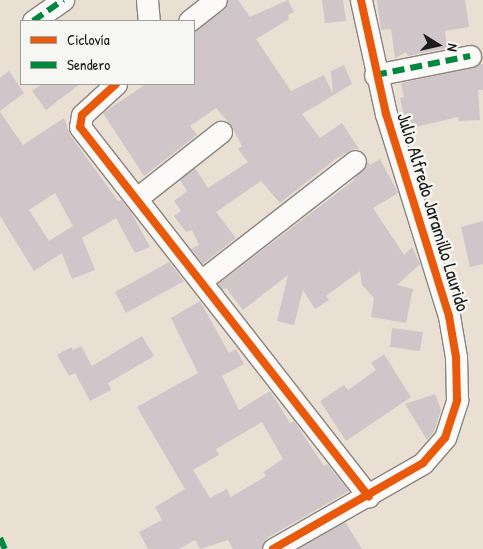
<!DOCTYPE html>
<html>
<head>
<meta charset="utf-8">
<style>
  body { margin:0 }
  #map { position:relative; width:483px; height:549px; overflow:hidden; background:#e9e0d3; font-family:"Patrick Hand",sans-serif }
  div>[style] { position:absolute }
  [style*='--x'] { left:calc(var(--x)*1px); top:calc(var(--y)*1px); width:calc(var(--w)*1px); rotate:calc(var(--a)*1deg) }
  .building>* { inset:0; background:#d0c5c8 }
  .roads { filter:drop-shadow(1px 0 #89847e) drop-shadow(-1px 0 #89847e) drop-shadow(0 1px #89847e) drop-shadow(0 -1px #89847e) }
  .minor>* { height:21px; margin:-10.5px; padding:0 10.5px; transform-origin:10.5px; border-radius:10.5px; background:#fcfaf8 }
  .quiet>* { height:6px; margin-top:-3px; transform-origin:0; background:repeating-linear-gradient(90deg,#00873e 0 12px,transparent 0 18px) }
  .cycleway>* { height:8px; margin:-4px; padding:0 4px; transform-origin:4px; border-radius:4px; background:#e8590c }
  span { translate:-50% -50%; white-space:nowrap; text-align:center; line-height:1.15; -webkit-text-stroke:5px #f6f6f2; paint-order:stroke }
  .street-label { font-size:19px; color:#1c1c1c }
  .legend { position:absolute; left:20px; top:20px; width:175px; height:65px; box-sizing:border-box; background:#f6f6f2; border:1px solid #9f9f9c; margin:0; padding:6px 9px; list-style:none; font-size:15px; color:#1c1c1c }
  .legend li { display:flex; align-items:center; gap:10px; height:25px }
  .legend b { width:25px; border:1px solid #9f9f9c }
  .north { position:absolute; left:413px; top:20px; width:50px; height:50px; -webkit-text-stroke:4px #f6f6f2; paint-order:stroke; rotate:100deg; font-size:14px; font-weight:700; line-height:20px; text-align:center; color:#1c1c1c }
  .north::after { content:''; display:block; margin:auto; width:18px; height:22px; background:#1c1c1c; clip-path:polygon(50% 0,100% 100%,50% 72%,0 100%) }
</style>
</head>
<body>
<div id="map">
  <div class="building">
    <i style="clip-path:polygon(228px 0,238px 0,250px 17px,288px 0,294px 12px,288px 15px,289px 19px,256px 39px,291px 91px,324px 75px,333px 94px,331px 71px,344px 65px,352px 84px,302px 114px,320px 138px,342px 123px,359px 149px,353px 149px,337px 158px,280px 203px,261px 181px,216px 212px,236px 238px,203px 264px,191px 249px,199px 245px,192px 230px,186px 232px,174px 216px,181px 211px,174px 201px,187px 191px,180px 180px,195px 168px,208px 188px,248px 162px,238px 149px,242px 146px,231px 125px,216px 108px,190px 126px,197px 135px,144px 176px,103px 113px,146px 84px,194px 84px,194px 32px,224px 10px)"></i>
    <i style="clip-path:polygon(322px 0,343px 0,346px 21px,325px 23px)"></i>
    <i style="clip-path:polygon(377px 0,465px 0,469px 27px,445px 31px,447px 48px,408px 56px,406px 52px,395px 58px,391px 29px,381px 30px)"></i>
    <i style="clip-path:polygon(479px 64px,483px 64px,483px 90px,478px 90px,480px 120px,459px 121px,458px 117px,407px 129px,400px 98px,404px 97px,401px 83px,472px 68px)"></i>
    <i style="clip-path:polygon(9px 71px,24px 93px,0 111px,0 78px)"></i>
    <i style="clip-path:polygon(42px 84px,80px 84px,46px 110px,32px 91px)"></i>
    <i style="clip-path:polygon(evenodd,0 112px,23px 145px,64px 118px,70px 135px,118px 201px,121px 200px,131px 212px,150px 247px,135px 253px,116px 218px,82px 238px,95px 270px,72px 279px,62px 253px,34px 271px,0 216px,0 112px,55px 193px,73px 226px,49px 241px,29px 210px,55px 193px)"></i>
    <i style="clip-path:polygon(380px 159px,398px 193px,373px 208px,404px 255px,412px 247px,420px 264px,397px 285px,413px 289px,406px 323px,371px 317px,374px 298px,362px 285px,360px 271px,326px 296px,329px 300px,315px 309px,303px 290px,294px 325px,277px 321px,288px 275px,243px 310px,226px 288px,223px 290px,218px 284px,353px 181px,367px 161px,370px 165px)"></i>
    <i style="clip-path:polygon(483px 221px,483px 264px,470px 267px,461px 227px)"></i>
    <i style="clip-path:polygon(169px 262px,184px 281px,126px 313px,115px 292px)"></i>
    <i style="clip-path:polygon(evenodd,200px 301px,229px 353px,236px 349px,244px 364px,222px 376px,239px 410px,270px 391px,290px 423px,294px 421px,324px 466px,327px 464px,349px 491px,267px 538px,261px 549px,233px 549px,228px 540px,200px 549px,195px 540px,179px 549px,148px 549px,139px 532px,162px 520px,155px 507px,185px 489px,137px 407px,198px 373px,171px 318px,200px 301px,262px 422px,283px 459px,263px 472px,266px 476px,231px 497px,227px 489px,210px 498px,193px 470px,219px 455px,216px 449px,262px 422px)"></i>
    <i style="clip-path:polygon(392px 328px,423px 332px,420px 351px,390px 347px)"></i>
    <i style="clip-path:polygon(142px 336px,154px 356px,108px 383px,111px 390px,90px 401px,75px 373px,69px 376px,57px 355px,71px 347px,73px 350px,81px 346px,92px 366px)"></i>
    <i style="clip-path:polygon(384px 354px,411px 397px,346px 441px,320px 401px,344px 385px,348px 390px,376px 370px,371px 363px)"></i>
    <i style="clip-path:polygon(435px 394px,441px 410px,434px 432px,427px 440px,405px 404px)"></i>
    <i style="clip-path:polygon(345px 522px,362px 549px,298px 549px)"></i>
  </div>
  <div class="roads">
    <div class="minor">
      <i style="--x:147;--y:0;--w:21;--a:85"></i>
      <i style="--x:33;--y:21;--w:37;--a:-35"></i>
      <i style="--x:189;--y:21;--w:34;--a:-38"></i>
      <i style="--x:375;--y:75;--w:97;--a:-11.3"></i>
      <i style="--x:116;--y:84;--w:46;--a:137.6"></i>
      <i style="--x:82;--y:115;--w:12;--a:99"></i>
      <i style="--x:80;--y:127;--w:469;--a:52"></i>
      <i style="--x:137;--y:198;--w:107;--a:-38.2"></i>
      <i style="--x:201;--y:281;--w:195;--a:-37.9"></i>
      <i style="--x:273;--y:549;--w:173;--a:-29.8"></i>
      <i style="--x:423;--y:463;--w:33;--a:-49"></i>
      <i style="--x:445;--y:438;--w:40;--a:-72"></i>
      <i style="--x:457;--y:400;--w:43;--a:-91.3"></i>
      <i style="--x:456;--y:357;--w:42;--a:-99.7"></i>
      <i style="--x:449;--y:316;--w:212;--a:-107.3"></i>
      <i style="--x:386;--y:114;--w:117;--a:-102.4"></i>
    </div>
  </div>
  <div class="quiet">
    <i style="--x:33;--y:21;--w:37;--a:-35"></i>
    <i style="--x:375;--y:75;--w:97;--a:-11.3"></i>
    <i style="--x:0;--y:538;--w:12;--a:66"></i>
  </div>
  <div class="cycleway">
    <i style="--x:116;--y:84;--w:46;--a:137.6"></i>
    <i style="--x:82;--y:115;--w:12;--a:99"></i>
    <i style="--x:80;--y:127;--w:469;--a:52"></i>
    <i style="--x:273;--y:549;--w:173;--a:-29.8"></i>
    <i style="--x:423;--y:463;--w:33;--a:-49"></i>
    <i style="--x:445;--y:438;--w:40;--a:-72"></i>
    <i style="--x:457;--y:400;--w:43;--a:-91.3"></i>
    <i style="--x:456;--y:357;--w:42;--a:-99.7"></i>
    <i style="--x:449;--y:316;--w:212;--a:-107.3"></i>
    <i style="--x:386;--y:114;--w:117;--a:-102.4"></i>
  </div>
  <div class="street-label">
    <span style="left:433px;top:212px;rotate:73deg">Julio Alfredo Jaramillo Laurido</span>
  </div>
  <ul class="legend">
  <li><b style="height:6px;background:#e8590c"></b>Ciclovía</li>
  <li><b style="height:6px;background:#00873e"></b>Sendero</li>
  </ul>
  <div class="north">N</div>
</div>
</body>
</html>
